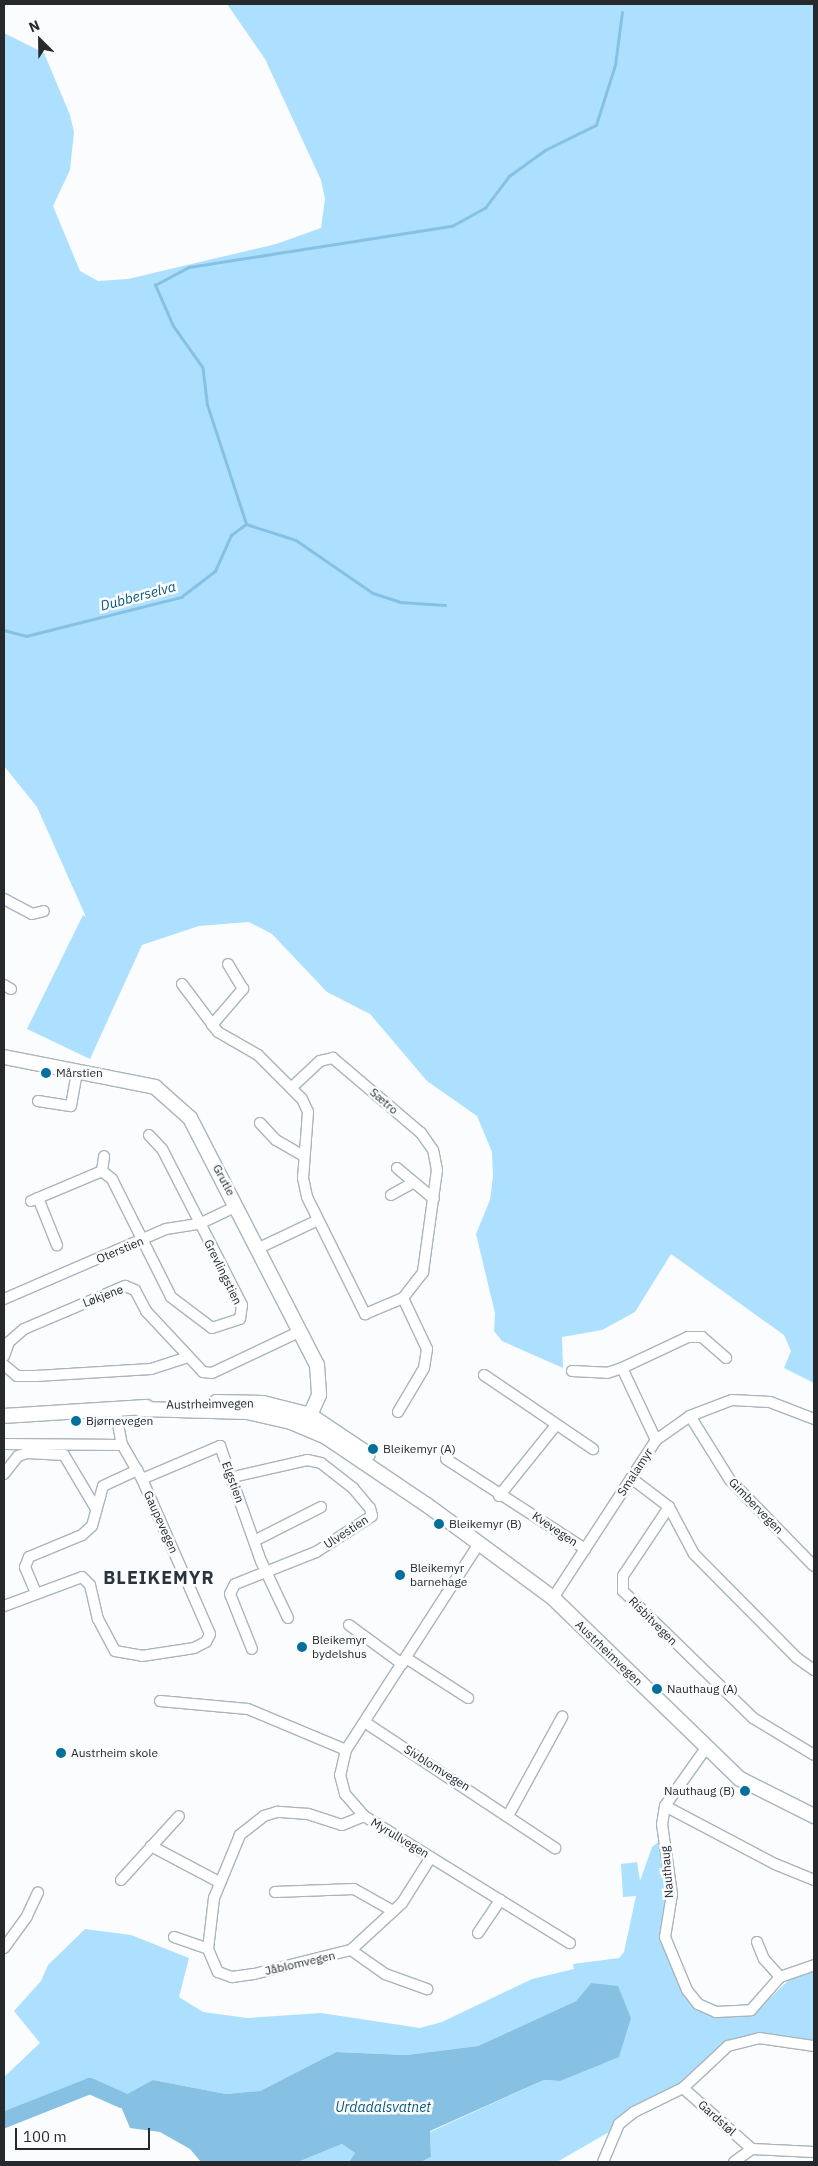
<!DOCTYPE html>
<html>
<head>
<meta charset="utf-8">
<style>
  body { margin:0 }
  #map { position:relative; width:818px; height:2166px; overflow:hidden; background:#fafcfe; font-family:"IBM Plex Sans",sans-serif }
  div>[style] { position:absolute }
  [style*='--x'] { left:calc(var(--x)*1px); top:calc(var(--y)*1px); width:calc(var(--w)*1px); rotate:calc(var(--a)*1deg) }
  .green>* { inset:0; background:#ade0ff }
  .water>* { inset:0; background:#86c1e4 }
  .stream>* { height:2.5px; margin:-1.25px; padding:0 1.25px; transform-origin:1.25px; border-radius:1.25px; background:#86c1e4 }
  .river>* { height:16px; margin:-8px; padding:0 8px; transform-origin:8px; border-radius:8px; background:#86c1e4 }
  .roads { filter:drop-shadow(1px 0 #a9b5bc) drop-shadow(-1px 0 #a9b5bc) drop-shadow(0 1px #a9b5bc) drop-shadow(0 -1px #a9b5bc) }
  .street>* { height:10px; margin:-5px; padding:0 5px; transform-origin:5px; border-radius:5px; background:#fff }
  .secondary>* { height:14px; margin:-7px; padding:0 7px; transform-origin:7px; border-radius:7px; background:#fff }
  .dots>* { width:14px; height:14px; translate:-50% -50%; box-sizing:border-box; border:2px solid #fafcfe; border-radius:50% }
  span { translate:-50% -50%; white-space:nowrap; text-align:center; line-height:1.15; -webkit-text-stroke:5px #fafcfe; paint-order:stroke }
  .poi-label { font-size:12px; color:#262a2d }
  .left { translate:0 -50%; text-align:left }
  .right { translate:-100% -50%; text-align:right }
  .street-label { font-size:12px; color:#262a2d }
  .water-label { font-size:14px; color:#0d5779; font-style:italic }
  .district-label { font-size:18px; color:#2b343a; font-weight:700; letter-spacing:1px }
  .frame { position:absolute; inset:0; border:5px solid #262a2d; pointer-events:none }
  .north { position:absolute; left:15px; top:15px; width:50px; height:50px; -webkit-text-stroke:4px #fafcfe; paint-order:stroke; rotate:337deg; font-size:14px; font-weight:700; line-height:20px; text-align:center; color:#262a2d }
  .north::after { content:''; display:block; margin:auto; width:18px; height:22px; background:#262a2d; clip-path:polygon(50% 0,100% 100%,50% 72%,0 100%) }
  .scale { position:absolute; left:15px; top:2128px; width:135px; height:22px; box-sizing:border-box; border:2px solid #262a2d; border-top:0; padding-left:6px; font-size:15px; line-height:18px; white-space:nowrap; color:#262a2d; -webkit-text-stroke:4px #fafcfe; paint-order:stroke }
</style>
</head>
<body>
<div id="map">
  <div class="green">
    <i style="clip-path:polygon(227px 4px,814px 4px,814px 1383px,784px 1368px,791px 1351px,784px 1335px,671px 1254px,635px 1312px,602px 1330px,562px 1337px,563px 1368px,502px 1341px,494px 1331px,495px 1313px,476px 1234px,490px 1200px,493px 1176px,492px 1152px,477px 1116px,427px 1081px,370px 1014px,327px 992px,272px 934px,249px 922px,199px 926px,142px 945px,90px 1059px,27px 1029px,83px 915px,86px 917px,37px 807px,4px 766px,4px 33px,44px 53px,70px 115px,74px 132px,70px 170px,53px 206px,80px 271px,98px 281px,128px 279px,276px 244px,321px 228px,325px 199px,321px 180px,265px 59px)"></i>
    <i style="clip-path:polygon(665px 1837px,668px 1873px,662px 1932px,667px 1951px,704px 2007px,739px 2013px,770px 1998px,793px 1976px,814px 1969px,814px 2047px,761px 2041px,728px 2050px,609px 2132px,557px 2162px,421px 2162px,431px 2157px,430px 2132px,544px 2080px,560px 2081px,591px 1983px,576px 2001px,478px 2046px,406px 2055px,336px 2052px,260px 2091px,226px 2094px,153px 2080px,122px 2100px,90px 2086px,4px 2120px,4px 2077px,40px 2043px,14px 2011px,41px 1981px,48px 1965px,85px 1929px,131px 1935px,189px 1958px,179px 1997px,203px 2012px,247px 2018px,321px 2013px,420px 2028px,442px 2022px,532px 1979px,574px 1969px,573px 1964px,619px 1958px,624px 1952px,636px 1896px,623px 1897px,621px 1864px,637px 1862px,640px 1881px,652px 1847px)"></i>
    <i style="clip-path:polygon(342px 2144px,355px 2153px,349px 2162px,298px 2162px)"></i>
  </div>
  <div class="water">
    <i style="clip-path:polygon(591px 1983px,618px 1986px,631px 2018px,619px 2057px,560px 2081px,544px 2080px,430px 2131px,431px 2157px,421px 2162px,349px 2162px,355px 2153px,342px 2144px,298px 2162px,201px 2162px,190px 2149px,160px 2132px,130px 2128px,122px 2109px,122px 2097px,153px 2080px,226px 2094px,260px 2091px,336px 2052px,406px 2055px,478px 2046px,576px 2001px)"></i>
  </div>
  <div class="stream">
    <i style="--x:246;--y:524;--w:125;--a:-108.1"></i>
    <i style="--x:207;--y:405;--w:38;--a:-97"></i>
    <i style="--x:202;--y:367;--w:50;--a:-125.3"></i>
    <i style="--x:173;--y:326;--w:45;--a:-113.7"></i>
    <i style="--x:155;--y:285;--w:38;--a:-28"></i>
    <i style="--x:189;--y:267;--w:266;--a:-8.9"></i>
    <i style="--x:452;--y:226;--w:38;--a:-29"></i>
    <i style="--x:485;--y:208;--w:40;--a:-53"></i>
    <i style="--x:509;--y:176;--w:44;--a:-35.8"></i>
    <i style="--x:545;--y:150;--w:57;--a:-26.1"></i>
    <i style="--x:596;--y:125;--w:63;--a:-72.4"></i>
    <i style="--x:615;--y:65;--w:53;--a:-82.5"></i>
    <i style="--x:246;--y:524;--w:52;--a:17.7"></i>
    <i style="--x:296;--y:540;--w:93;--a:34.5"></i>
    <i style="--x:373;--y:593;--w:28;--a:18"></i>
    <i style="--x:400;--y:602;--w:45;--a:3.8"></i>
    <i style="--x:4;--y:630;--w:23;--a:15"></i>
    <i style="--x:26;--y:636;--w:160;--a:-14.1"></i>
    <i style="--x:181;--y:597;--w:43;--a:-37.4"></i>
    <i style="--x:215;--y:571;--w:39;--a:-66"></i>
    <i style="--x:231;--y:535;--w:19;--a:-36"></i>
  </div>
  <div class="river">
    <i style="--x:4;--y:2120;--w:92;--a:-21.6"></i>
    <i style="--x:90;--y:2086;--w:35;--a:24"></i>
  </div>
  <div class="roads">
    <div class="street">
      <i style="--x:4;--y:899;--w:32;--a:28"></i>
      <i style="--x:32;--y:914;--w:12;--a:-14"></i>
      <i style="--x:182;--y:984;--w:60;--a:53.1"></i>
      <i style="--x:218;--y:1032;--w:46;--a:29.9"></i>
      <i style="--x:258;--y:1055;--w:62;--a:45"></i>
      <i style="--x:302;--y:1099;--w:14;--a:65"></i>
      <i style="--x:308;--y:1112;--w:66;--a:94.3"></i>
      <i style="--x:303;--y:1178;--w:19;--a:78"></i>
      <i style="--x:307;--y:1197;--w:131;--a:63.6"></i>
      <i style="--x:365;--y:1314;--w:41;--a:-22.8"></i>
      <i style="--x:403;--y:1298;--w:33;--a:-52"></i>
      <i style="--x:423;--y:1272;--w:103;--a:-82.2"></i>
      <i style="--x:437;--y:1170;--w:20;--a:-101"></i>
      <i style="--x:433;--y:1150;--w:21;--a:-125"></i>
      <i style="--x:421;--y:1133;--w:116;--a:-139.6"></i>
      <i style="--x:333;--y:1058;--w:13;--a:167"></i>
      <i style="--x:320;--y:1061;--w:37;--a:137"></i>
      <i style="--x:4;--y:985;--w:8;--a:30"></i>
      <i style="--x:212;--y:1025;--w:48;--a:-49.3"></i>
      <i style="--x:243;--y:989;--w:29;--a:-121"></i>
      <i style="--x:38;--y:1101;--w:33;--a:9"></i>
      <i style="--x:71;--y:1106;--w:36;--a:-80"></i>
      <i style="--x:260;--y:1123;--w:23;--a:47"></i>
      <i style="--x:276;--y:1140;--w:32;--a:30"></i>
      <i style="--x:397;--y:1168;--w:48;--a:40"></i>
      <i style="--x:102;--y:1171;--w:15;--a:-82"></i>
      <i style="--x:391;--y:1195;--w:25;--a:-29"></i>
      <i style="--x:38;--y:1198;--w:51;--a:68"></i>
      <i style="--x:31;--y:1201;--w:77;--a:-22.9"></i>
      <i style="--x:102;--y:1171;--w:13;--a:39"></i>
      <i style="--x:112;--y:1179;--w:132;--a:63.4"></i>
      <i style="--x:171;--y:1297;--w:51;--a:37.1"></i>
      <i style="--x:212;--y:1328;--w:29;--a:-18"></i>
      <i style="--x:240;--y:1319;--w:14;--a:-82"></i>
      <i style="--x:242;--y:1305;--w:175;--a:-117.1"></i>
      <i style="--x:162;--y:1149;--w:19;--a:-133"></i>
      <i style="--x:259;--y:1248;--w:63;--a:-25.3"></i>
      <i style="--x:4;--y:1299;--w:176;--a:-23.4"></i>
      <i style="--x:166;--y:1229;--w:33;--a:-9"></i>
      <i style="--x:199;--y:1224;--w:42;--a:-25.3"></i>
      <i style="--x:4;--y:1356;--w:15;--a:-70"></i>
      <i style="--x:9;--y:1342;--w:20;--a:-41"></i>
      <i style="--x:24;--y:1329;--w:110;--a:-23.1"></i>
      <i style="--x:125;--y:1286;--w:11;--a:22"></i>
      <i style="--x:135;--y:1290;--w:24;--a:62"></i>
      <i style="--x:146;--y:1311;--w:83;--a:46.9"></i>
      <i style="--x:203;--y:1372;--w:9;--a:6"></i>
      <i style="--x:212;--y:1373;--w:98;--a:-25.3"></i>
      <i style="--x:4;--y:1365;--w:17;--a:40"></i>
      <i style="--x:17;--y:1376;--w:19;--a:0"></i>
      <i style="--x:36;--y:1376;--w:115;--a:-3.5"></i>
      <i style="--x:151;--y:1369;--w:39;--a:-18"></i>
      <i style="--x:572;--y:1371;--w:35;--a:3"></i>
      <i style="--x:607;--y:1373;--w:16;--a:-18"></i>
      <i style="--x:484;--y:1375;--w:132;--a:34.2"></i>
      <i style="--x:398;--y:1412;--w:51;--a:-59.4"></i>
      <i style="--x:424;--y:1368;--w:19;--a:-81"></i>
      <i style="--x:427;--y:1349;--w:56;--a:-115.2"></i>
      <i style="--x:690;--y:1416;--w:75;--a:58"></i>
      <i style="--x:730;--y:1480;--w:120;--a:45.7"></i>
      <i style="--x:656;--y:1440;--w:80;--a:-115.3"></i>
      <i style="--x:622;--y:1368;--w:73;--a:-25.2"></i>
      <i style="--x:688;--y:1337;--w:14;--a:0"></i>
      <i style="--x:702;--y:1337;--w:32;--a:41"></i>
      <i style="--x:4;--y:1444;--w:118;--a:0.5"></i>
      <i style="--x:446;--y:1459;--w:166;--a:32.9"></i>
      <i style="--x:4;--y:1474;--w:23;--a:-52"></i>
      <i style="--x:18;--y:1456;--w:9;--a:-18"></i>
      <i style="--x:27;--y:1453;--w:37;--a:3"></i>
      <i style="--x:64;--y:1455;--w:61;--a:59.2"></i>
      <i style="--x:233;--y:1477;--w:76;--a:-12.9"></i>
      <i style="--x:307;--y:1460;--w:14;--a:12"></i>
      <i style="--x:321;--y:1463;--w:41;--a:38"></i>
      <i style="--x:353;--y:1488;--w:26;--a:50"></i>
      <i style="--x:370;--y:1508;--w:8;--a:76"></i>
      <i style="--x:372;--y:1516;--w:67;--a:147.3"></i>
      <i style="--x:316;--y:1552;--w:87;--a:158.4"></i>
      <i style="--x:235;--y:1584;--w:11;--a:117"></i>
      <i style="--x:230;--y:1594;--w:59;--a:68.2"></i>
      <i style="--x:631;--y:1478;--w:48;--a:37.3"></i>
      <i style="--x:669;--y:1507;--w:53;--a:62"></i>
      <i style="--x:694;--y:1554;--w:146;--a:45.3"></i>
      <i style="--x:797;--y:1658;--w:21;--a:35"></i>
      <i style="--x:142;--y:1479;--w:85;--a:-22.9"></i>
      <i style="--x:220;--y:1446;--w:122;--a:70.4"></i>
      <i style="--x:261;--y:1561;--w:63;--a:64.7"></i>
      <i style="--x:499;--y:1496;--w:91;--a:-51.2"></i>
      <i style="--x:669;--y:1507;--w:83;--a:123.7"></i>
      <i style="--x:623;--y:1576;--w:15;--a:90"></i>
      <i style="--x:623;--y:1591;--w:182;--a:44.3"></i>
      <i style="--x:753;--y:1718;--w:71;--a:31.2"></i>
      <i style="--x:256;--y:1540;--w:73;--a:-26.9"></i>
      <i style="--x:480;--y:1542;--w:247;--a:122.8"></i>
      <i style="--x:346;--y:1750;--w:26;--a:103"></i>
      <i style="--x:340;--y:1775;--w:20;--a:75"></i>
      <i style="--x:345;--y:1794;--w:29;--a:49"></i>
      <i style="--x:364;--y:1816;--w:242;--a:31.7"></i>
      <i style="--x:36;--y:1593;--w:28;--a:-113"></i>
      <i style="--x:25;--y:1567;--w:11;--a:-68"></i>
      <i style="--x:29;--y:1557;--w:57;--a:-22.5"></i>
      <i style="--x:82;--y:1535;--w:13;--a:-42"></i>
      <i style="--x:92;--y:1526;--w:41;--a:-74.6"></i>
      <i style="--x:103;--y:1486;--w:38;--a:-25"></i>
      <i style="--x:553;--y:1598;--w:189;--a:-56.9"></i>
      <i style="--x:656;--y:1440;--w:42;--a:-35.2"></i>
      <i style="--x:690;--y:1416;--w:45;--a:-20.9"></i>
      <i style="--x:732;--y:1400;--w:38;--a:3"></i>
      <i style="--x:770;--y:1402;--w:47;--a:21.1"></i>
      <i style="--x:4;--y:1606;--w:83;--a:-20.4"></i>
      <i style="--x:82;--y:1577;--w:11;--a:45"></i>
      <i style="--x:90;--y:1585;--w:35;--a:77"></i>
      <i style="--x:98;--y:1619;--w:36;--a:62"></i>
      <i style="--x:115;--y:1651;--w:27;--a:10"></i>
      <i style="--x:142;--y:1656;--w:53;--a:-8.7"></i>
      <i style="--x:194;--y:1648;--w:13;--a:-27"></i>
      <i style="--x:206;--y:1642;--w:9;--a:-63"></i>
      <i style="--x:210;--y:1634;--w:169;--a:-113.7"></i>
      <i style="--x:142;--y:1479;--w:39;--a:-120"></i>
      <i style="--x:122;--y:1445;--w:36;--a:-101"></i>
      <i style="--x:349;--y:1625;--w:66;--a:36.3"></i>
      <i style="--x:406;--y:1658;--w:74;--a:32.8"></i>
      <i style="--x:160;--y:1701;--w:88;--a:5.2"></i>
      <i style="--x:248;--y:1709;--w:106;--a:22.7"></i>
      <i style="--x:366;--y:1723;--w:227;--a:33.5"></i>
      <i style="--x:706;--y:1748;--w:71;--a:125.3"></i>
      <i style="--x:665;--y:1806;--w:18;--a:99"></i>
      <i style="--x:662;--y:1824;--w:71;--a:81.9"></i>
      <i style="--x:672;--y:1894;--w:44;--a:99.2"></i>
      <i style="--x:665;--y:1937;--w:57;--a:67.5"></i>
      <i style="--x:687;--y:1990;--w:18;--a:52"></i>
      <i style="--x:698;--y:2004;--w:20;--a:24"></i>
      <i style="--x:716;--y:2012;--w:35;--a:-3"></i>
      <i style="--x:751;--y:2010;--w:44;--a:-48.7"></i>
      <i style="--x:780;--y:1977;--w:36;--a:-19"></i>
      <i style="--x:665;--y:1806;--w:124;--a:27.8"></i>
      <i style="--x:775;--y:1864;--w:42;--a:22.3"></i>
      <i style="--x:509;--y:1814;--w:111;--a:-61.3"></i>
      <i style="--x:364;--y:1816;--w:24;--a:158"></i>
      <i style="--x:342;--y:1825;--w:36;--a:-162"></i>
      <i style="--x:308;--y:1814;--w:31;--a:-176"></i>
      <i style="--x:277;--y:1812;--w:14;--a:163"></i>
      <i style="--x:264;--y:1816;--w:31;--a:142"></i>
      <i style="--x:240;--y:1835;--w:68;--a:112.4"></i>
      <i style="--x:214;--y:1898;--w:51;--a:96.7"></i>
      <i style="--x:208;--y:1949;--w:25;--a:67"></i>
      <i style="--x:218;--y:1972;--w:15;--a:20"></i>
      <i style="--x:232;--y:1977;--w:22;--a:-8"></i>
      <i style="--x:254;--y:1974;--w:100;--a:-13.9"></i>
      <i style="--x:351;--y:1950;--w:69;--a:-42.7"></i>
      <i style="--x:402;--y:1903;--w:54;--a:-57.8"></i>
      <i style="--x:151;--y:1846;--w:77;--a:27.9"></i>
      <i style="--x:121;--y:1880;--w:86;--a:-47.8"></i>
      <i style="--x:275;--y:1892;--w:79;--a:-2.2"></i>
      <i style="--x:354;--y:1889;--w:45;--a:29.4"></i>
      <i style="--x:478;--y:1933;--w:40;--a:-56"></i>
      <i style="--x:174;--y:1937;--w:36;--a:19"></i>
      <i style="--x:757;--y:1942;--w:18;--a:68"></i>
      <i style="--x:764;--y:1959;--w:24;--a:48"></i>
      <i style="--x:4;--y:1948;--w:39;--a:-54"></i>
      <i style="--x:27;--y:1916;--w:26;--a:-65"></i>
      <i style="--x:351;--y:1950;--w:42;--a:35.2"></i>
      <i style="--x:385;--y:1974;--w:45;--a:19.7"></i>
      <i style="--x:683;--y:2088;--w:92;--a:41.5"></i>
      <i style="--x:603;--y:2162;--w:41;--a:-67.2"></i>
      <i style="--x:619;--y:2124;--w:19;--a:-39"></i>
      <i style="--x:634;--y:2112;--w:55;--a:-26.1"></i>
      <i style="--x:683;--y:2088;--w:62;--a:-43"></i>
      <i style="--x:728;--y:2046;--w:32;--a:-14"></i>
      <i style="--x:759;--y:2038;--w:56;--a:8.3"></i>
      <i style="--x:734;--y:2162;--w:22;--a:-36"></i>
      <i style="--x:752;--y:2149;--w:62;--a:2.8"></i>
    </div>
    <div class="secondary">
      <i style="--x:4;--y:1057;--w:154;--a:11.2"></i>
      <i style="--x:155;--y:1087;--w:47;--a:41.5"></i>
      <i style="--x:190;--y:1118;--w:278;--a:62.8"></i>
      <i style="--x:317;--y:1365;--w:30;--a:86"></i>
      <i style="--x:319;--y:1395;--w:35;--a:114"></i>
      <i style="--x:216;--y:1402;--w:47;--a:1.2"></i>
      <i style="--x:263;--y:1403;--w:49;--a:14.3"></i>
      <i style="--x:310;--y:1415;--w:70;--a:33.9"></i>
      <i style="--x:140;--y:1409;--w:107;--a:1.6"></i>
      <i style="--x:247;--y:1412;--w:45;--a:12.8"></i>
      <i style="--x:291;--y:1422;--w:38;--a:23"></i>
      <i style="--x:326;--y:1437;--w:122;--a:34"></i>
      <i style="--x:427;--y:1505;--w:157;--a:36.4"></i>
      <i style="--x:553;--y:1598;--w:260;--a:44.1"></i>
      <i style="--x:740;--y:1779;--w:83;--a:26.6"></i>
      <i style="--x:4;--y:1416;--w:143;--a:-3.6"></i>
    </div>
  </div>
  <div class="dots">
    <i style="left:46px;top:1073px;background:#056f9b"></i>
    <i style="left:76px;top:1421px;background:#056f9b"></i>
    <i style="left:373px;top:1449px;background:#056f9b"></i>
    <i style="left:439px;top:1524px;background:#056f9b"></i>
    <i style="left:400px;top:1575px;background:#056f9b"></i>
    <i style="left:302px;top:1647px;background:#056f9b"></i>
    <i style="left:657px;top:1689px;background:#056f9b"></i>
    <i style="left:61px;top:1753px;background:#056f9b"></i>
    <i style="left:745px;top:1791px;background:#056f9b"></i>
  </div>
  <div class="poi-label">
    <span class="left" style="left:56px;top:1073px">Mårstien</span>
    <span class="left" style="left:86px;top:1421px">Bjørnevegen</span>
    <span class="left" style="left:383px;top:1449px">Bleikemyr (A)</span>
    <span class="left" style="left:449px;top:1524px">Bleikemyr (B)</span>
    <span class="left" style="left:410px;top:1575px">Bleikemyr<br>barnehage</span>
    <span class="left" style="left:312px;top:1647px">Bleikemyr<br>bydelshus</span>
    <span class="left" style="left:667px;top:1689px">Nauthaug (A)</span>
    <span class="left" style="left:71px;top:1753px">Austrheim skole</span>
    <span class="right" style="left:735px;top:1791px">Nauthaug (B)</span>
  </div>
  <div class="street-label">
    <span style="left:384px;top:1101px;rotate:41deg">Sætro</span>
    <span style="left:224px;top:1180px;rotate:62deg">Grutle</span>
    <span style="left:120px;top:1250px;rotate:-23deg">Oterstien</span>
    <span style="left:223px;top:1272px;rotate:64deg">Grevlingstien</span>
    <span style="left:103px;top:1296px;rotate:-21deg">Løkjene</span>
    <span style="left:210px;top:1404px;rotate:-1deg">Austrheimvegen</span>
    <span style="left:635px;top:1472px;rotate:-57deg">Smalamyr</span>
    <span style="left:233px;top:1482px;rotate:70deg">Elgstien</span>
    <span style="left:756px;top:1506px;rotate:46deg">Gimbervegen</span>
    <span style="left:161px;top:1522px;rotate:66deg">Gaupevegen</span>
    <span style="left:555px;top:1529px;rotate:34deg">Kvevegen</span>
    <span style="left:346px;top:1532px;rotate:-33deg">Ulvestien</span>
    <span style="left:653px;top:1621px;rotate:45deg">Risbitvegen</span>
    <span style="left:609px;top:1653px;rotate:44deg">Austrheimvegen</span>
    <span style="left:437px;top:1768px;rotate:32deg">Sivblomvegen</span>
    <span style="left:400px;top:1838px;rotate:31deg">Myrullvegen</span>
    <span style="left:667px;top:1872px;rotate:-95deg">Nauthaug</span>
    <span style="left:300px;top:1963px;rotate:-13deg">Jåblomvegen</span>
    <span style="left:717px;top:2118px;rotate:42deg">Gardstøl</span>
  </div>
  <div class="water-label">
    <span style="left:138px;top:596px;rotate:-15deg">Dubberselva</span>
    <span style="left:383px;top:2107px">Urdadalsvatnet</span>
  </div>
  <div class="district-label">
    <span style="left:159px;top:1578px">BLEIKEMYR</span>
  </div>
  <div class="frame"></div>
  <div class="north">N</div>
  <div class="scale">100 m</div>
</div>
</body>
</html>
